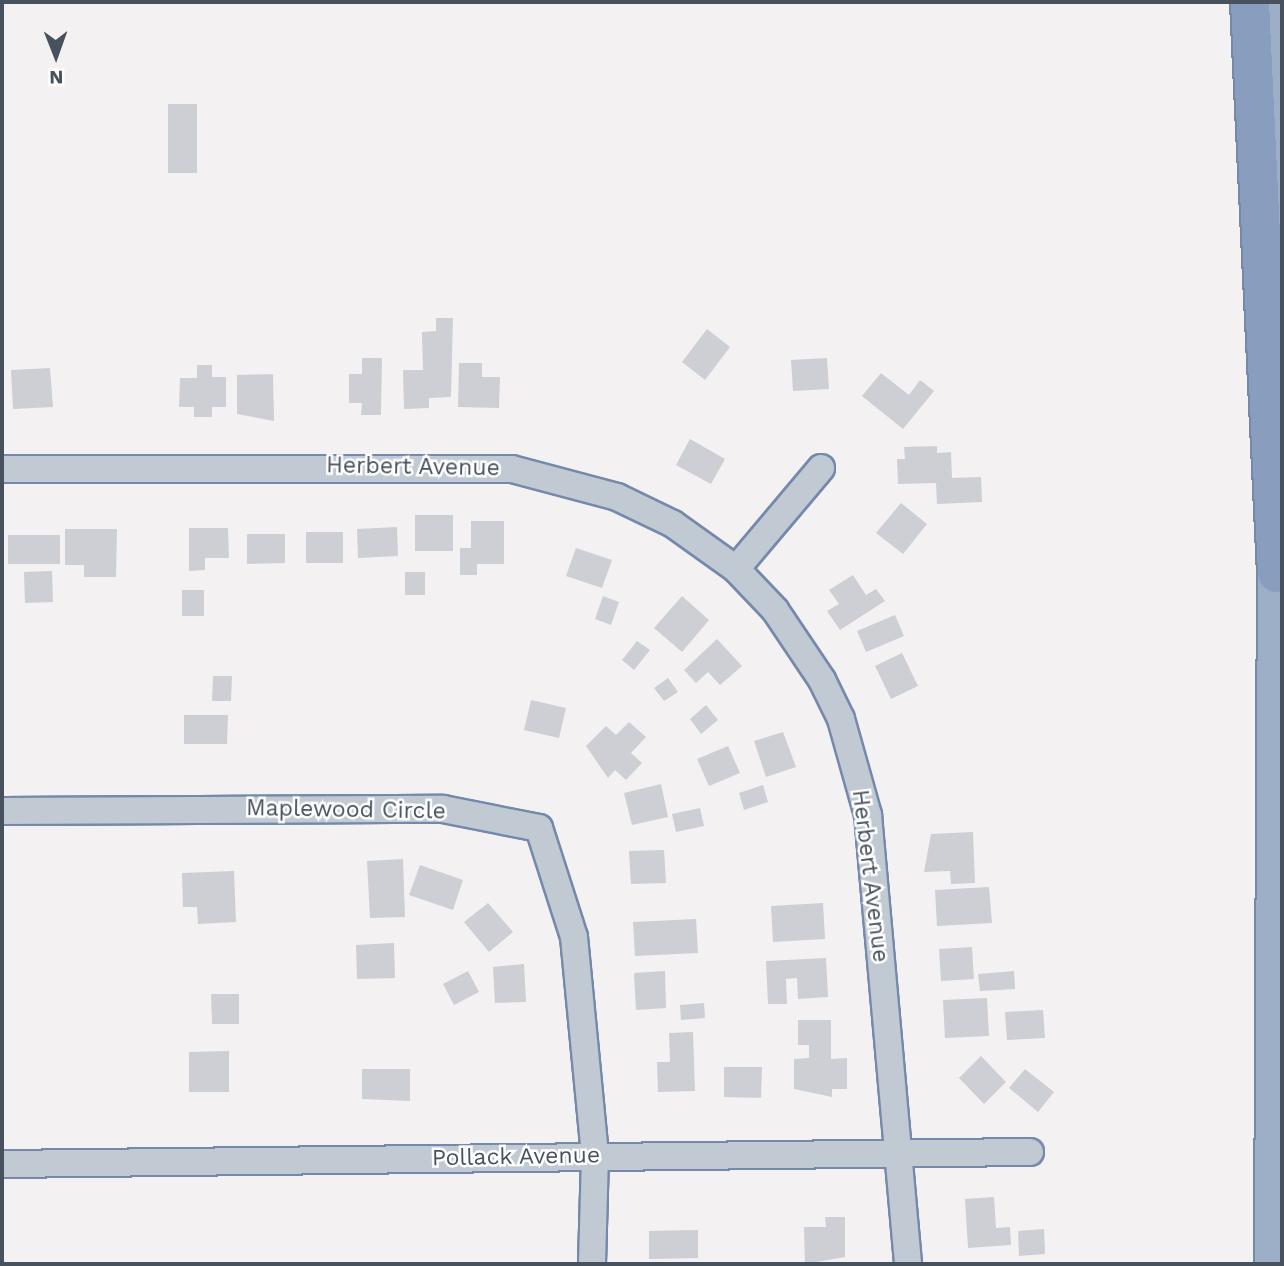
<!DOCTYPE html>
<html>
<head>
<meta charset="utf-8">
<style>
  body { margin:0 }
  #map { position:relative; width:1284px; height:1266px; overflow:hidden; background:#f3f1f1; font-family:"Work Sans",sans-serif }
  div>[style] { position:absolute }
  [style*='--x'] { left:calc(var(--x)*1px); top:calc(var(--y)*1px); width:calc(var(--w)*1px); rotate:calc(var(--a)*1deg) }
  .building>* { inset:0; background:#cdcfd5 }
  .roads { filter:drop-shadow(2px 0 #7489ab) drop-shadow(-2px 0 #7489ab) drop-shadow(0 2px #7489ab) drop-shadow(0 -2px #7489ab) }
  .minor>* { height:26px; margin:-13px; padding:0 13px; transform-origin:13px; border-radius:13px; background:#c1c9d2 }
  .trunk>* { height:38px; margin:-19px; padding:0 19px; transform-origin:19px; border-radius:19px; background:#9daec7 }
  .motorway>* { height:38px; margin:-19px; padding:0 19px; transform-origin:19px; border-radius:19px; background:#899ebf }
  span { translate:-50% -50%; white-space:nowrap; text-align:center; line-height:1.15; -webkit-text-stroke:5px #fff; paint-order:stroke }
  .street-label { font-size:23px; color:#48525e }
  .frame { position:absolute; inset:0; border:4px solid #48525e; pointer-events:none }
  .north { position:absolute; left:21px; top:21px; width:70px; height:70px; -webkit-text-stroke:5px #fff; paint-order:stroke; rotate:179deg; font-size:19px; font-weight:700; line-height:28px; text-align:center; color:#48525e }
  .north::after { content:''; display:block; margin:auto; width:24px; height:32px; background:#48525e; clip-path:polygon(50% 0,100% 100%,50% 72%,0 100%) }
</style>
</head>
<body>
<div id="map">
  <div class="building">
    <i style="clip-path:polygon(168px 104px,197px 104px,197px 173px,168px 173px)"></i>
    <i style="clip-path:polygon(436px 318px,453px 318px,451px 397px,429px 398px,429px 408px,404px 409px,403px 370px,423px 370px,422px 332px,436px 331px)"></i>
    <i style="clip-path:polygon(707px 329px,730px 347px,705px 380px,682px 362px)"></i>
    <i style="clip-path:polygon(362px 358px,382px 358px,381px 415px,361px 415px,362px 403px,349px 403px,349px 374px,362px 374px)"></i>
    <i style="clip-path:polygon(827px 358px,829px 389px,793px 391px,791px 360px)"></i>
    <i style="clip-path:polygon(459px 363px,482px 363px,482px 377px,500px 377px,499px 408px,458px 407px)"></i>
    <i style="clip-path:polygon(197px 365px,212px 365px,212px 377px,226px 377px,226px 407px,212px 407px,212px 417px,194px 417px,194px 407px,179px 407px,180px 378px,197px 378px)"></i>
    <i style="clip-path:polygon(50px 368px,53px 407px,13px 409px,11px 370px)"></i>
    <i style="clip-path:polygon(881px 373px,909px 395px,920px 380px,934px 391px,903px 429px,862px 396px)"></i>
    <i style="clip-path:polygon(273px 374px,274px 421px,237px 414px,237px 375px)"></i>
    <i style="clip-path:polygon(690px 439px,725px 459px,711px 484px,676px 465px)"></i>
    <i style="clip-path:polygon(937px 446px,937px 453px,951px 452px,952px 478px,981px 477px,982px 502px,937px 504px,936px 483px,898px 484px,897px 459px,905px 459px,904px 447px)"></i>
    <i style="clip-path:polygon(901px 503px,927px 524px,903px 554px,876px 533px)"></i>
    <i style="clip-path:polygon(415px 515px,453px 515px,453px 551px,415px 551px)"></i>
    <i style="clip-path:polygon(471px 521px,504px 521px,504px 564px,477px 564px,477px 575px,460px 575px,460px 548px,471px 548px)"></i>
    <i style="clip-path:polygon(397px 527px,398px 556px,358px 558px,357px 529px)"></i>
    <i style="clip-path:polygon(189px 528px,228px 528px,229px 558px,205px 558px,205px 570px,189px 571px)"></i>
    <i style="clip-path:polygon(65px 529px,117px 529px,116px 577px,84px 577px,84px 565px,65px 565px)"></i>
    <i style="clip-path:polygon(306px 532px,343px 532px,343px 563px,306px 563px)"></i>
    <i style="clip-path:polygon(247px 534px,285px 534px,285px 563px,247px 564px)"></i>
    <i style="clip-path:polygon(8px 535px,60px 535px,60px 564px,8px 564px)"></i>
    <i style="clip-path:polygon(576px 548px,612px 560px,602px 588px,566px 576px)"></i>
    <i style="clip-path:polygon(52px 571px,53px 602px,25px 603px,24px 572px)"></i>
    <i style="clip-path:polygon(405px 572px,425px 572px,425px 595px,405px 595px)"></i>
    <i style="clip-path:polygon(853px 575px,866px 595px,876px 589px,885px 601px,840px 630px,827px 611px,839px 604px,829px 590px)"></i>
    <i style="clip-path:polygon(182px 590px,204px 590px,204px 616px,182px 616px)"></i>
    <i style="clip-path:polygon(603px 596px,619px 602px,611px 625px,595px 619px)"></i>
    <i style="clip-path:polygon(682px 596px,709px 620px,682px 652px,654px 628px)"></i>
    <i style="clip-path:polygon(895px 615px,904px 636px,866px 652px,857px 631px)"></i>
    <i style="clip-path:polygon(717px 639px,742px 666px,720px 685px,708px 672px,696px 683px,684px 670px)"></i>
    <i style="clip-path:polygon(637px 641px,650px 650px,634px 670px,622px 660px)"></i>
    <i style="clip-path:polygon(902px 653px,918px 686px,891px 699px,875px 666px)"></i>
    <i style="clip-path:polygon(213px 676px,232px 676px,231px 701px,212px 701px)"></i>
    <i style="clip-path:polygon(668px 678px,678px 692px,664px 701px,654px 688px)"></i>
    <i style="clip-path:polygon(531px 700px,566px 708px,559px 738px,524px 730px)"></i>
    <i style="clip-path:polygon(706px 705px,718px 720px,701px 734px,690px 719px)"></i>
    <i style="clip-path:polygon(184px 715px,228px 715px,227px 744px,184px 744px)"></i>
    <i style="clip-path:polygon(629px 722px,646px 737px,631px 753px,642px 763px,626px 780px,615px 770px,608px 778px,586px 746px,606px 726px,616px 735px)"></i>
    <i style="clip-path:polygon(783px 732px,796px 767px,766px 777px,754px 741px)"></i>
    <i style="clip-path:polygon(728px 746px,740px 773px,709px 786px,697px 759px)"></i>
    <i style="clip-path:polygon(661px 784px,668px 817px,632px 825px,624px 793px)"></i>
    <i style="clip-path:polygon(763px 785px,768px 802px,744px 810px,739px 793px)"></i>
    <i style="clip-path:polygon(700px 808px,704px 826px,676px 832px,672px 814px)"></i>
    <i style="clip-path:polygon(973px 832px,975px 883px,951px 884px,950px 871px,924px 872px,931px 834px)"></i>
    <i style="clip-path:polygon(664px 850px,666px 883px,631px 884px,629px 851px)"></i>
    <i style="clip-path:polygon(403px 859px,405px 917px,370px 918px,367px 861px)"></i>
    <i style="clip-path:polygon(420px 865px,463px 880px,453px 910px,409px 895px)"></i>
    <i style="clip-path:polygon(234px 871px,236px 922px,198px 924px,197px 907px,183px 907px,182px 873px)"></i>
    <i style="clip-path:polygon(989px 887px,992px 923px,937px 926px,935px 890px)"></i>
    <i style="clip-path:polygon(488px 903px,513px 932px,489px 952px,464px 922px)"></i>
    <i style="clip-path:polygon(823px 903px,825px 939px,773px 942px,771px 906px)"></i>
    <i style="clip-path:polygon(696px 919px,698px 953px,635px 956px,633px 922px)"></i>
    <i style="clip-path:polygon(394px 943px,395px 978px,357px 979px,356px 945px)"></i>
    <i style="clip-path:polygon(972px 947px,974px 979px,941px 981px,939px 949px)"></i>
    <i style="clip-path:polygon(826px 958px,828px 997px,798px 999px,797px 978px,786px 979px,787px 1004px,768px 1004px,766px 961px)"></i>
    <i style="clip-path:polygon(524px 964px,526px 1002px,495px 1003px,493px 967px)"></i>
    <i style="clip-path:polygon(468px 971px,479px 992px,454px 1005px,443px 984px)"></i>
    <i style="clip-path:polygon(665px 971px,666px 1008px,636px 1010px,634px 973px)"></i>
    <i style="clip-path:polygon(1014px 971px,1015px 989px,980px 991px,978px 974px)"></i>
    <i style="clip-path:polygon(211px 994px,239px 994px,239px 1024px,212px 1024px)"></i>
    <i style="clip-path:polygon(987px 998px,989px 1036px,945px 1038px,943px 1000px)"></i>
    <i style="clip-path:polygon(704px 1003px,705px 1018px,681px 1020px,680px 1005px)"></i>
    <i style="clip-path:polygon(1043px 1010px,1045px 1038px,1007px 1040px,1005px 1012px)"></i>
    <i style="clip-path:polygon(798px 1020px,831px 1020px,831px 1059px,847px 1058px,847px 1089px,832px 1089px,832px 1097px,794px 1089px,794px 1059px,809px 1058px,809px 1045px,798px 1045px)"></i>
    <i style="clip-path:polygon(693px 1032px,695px 1091px,658px 1092px,657px 1062px,670px 1062px,669px 1033px)"></i>
    <i style="clip-path:polygon(229px 1051px,229px 1092px,189px 1092px,189px 1052px)"></i>
    <i style="clip-path:polygon(981px 1056px,1006px 1082px,984px 1104px,959px 1078px)"></i>
    <i style="clip-path:polygon(724px 1067px,762px 1067px,761px 1098px,724px 1097px)"></i>
    <i style="clip-path:polygon(362px 1069px,410px 1069px,410px 1101px,362px 1099px)"></i>
    <i style="clip-path:polygon(1025px 1069px,1054px 1092px,1038px 1112px,1009px 1088px)"></i>
    <i style="clip-path:polygon(994px 1197px,996px 1228px,1010px 1227px,1011px 1245px,968px 1248px,965px 1199px)"></i>
    <i style="clip-path:polygon(825px 1217px,845px 1217px,845px 1257px,805px 1264px,804px 1227px,826px 1227px)"></i>
    <i style="clip-path:polygon(1044px 1229px,1045px 1254px,1019px 1256px,1018px 1231px)"></i>
    <i style="clip-path:polygon(698px 1230px,698px 1258px,649px 1259px,649px 1231px)"></i>
  </div>
  <div class="roads">
    <div class="minor">
      <i style="--x:2;--y:469;--w:510;--a:0"></i>
      <i style="--x:512;--y:469;--w:109;--a:14.9"></i>
      <i style="--x:617;--y:497;--w:62;--a:25.7"></i>
      <i style="--x:673;--y:524;--w:77;--a:35.5"></i>
      <i style="--x:736;--y:569;--w:57;--a:46.4"></i>
      <i style="--x:775;--y:610;--w:84;--a:56.1"></i>
      <i style="--x:822;--y:680;--w:43;--a:64"></i>
      <i style="--x:841;--y:719;--w:100;--a:74.3"></i>
      <i style="--x:868;--y:815;--w:451;--a:84.9"></i>
      <i style="--x:736;--y:569;--w:132;--a:-49.9"></i>
      <i style="--x:2;--y:811;--w:441;--a:-0.3"></i>
      <i style="--x:443;--y:809;--w:98;--a:11.2"></i>
      <i style="--x:539;--y:828;--w:114;--a:72.2"></i>
      <i style="--x:574;--y:937;--w:220;--a:84.5"></i>
      <i style="--x:595;--y:1156;--w:108;--a:91.6"></i>
      <i style="--x:2;--y:1164;--w:1028;--a:-0.67"></i>
    </div>
    <div class="trunk">
      <i style="--x:1277;--y:231;--w:229;--a:-89.7"></i>
      <i style="--x:1274;--y:1264;--w:725;--a:-89.76"></i>
    </div>
    <div class="motorway">
      <i style="--x:1250;--y:2;--w:572;--a:87.29"></i>
    </div>
  </div>
  <div class="street-label">
    <span style="left:413px;top:467px;rotate:1deg">Herbert Avenue</span>
    <span style="left:346px;top:810px;rotate:1deg">Maplewood Circle</span>
    <span style="left:870px;top:876px;rotate:83deg">Herbert Avenue</span>
    <span style="left:516px;top:1157px;rotate:-1deg">Pollack Avenue</span>
  </div>
  <div class="frame"></div>
  <div class="north">N</div>
</div>
</body>
</html>
